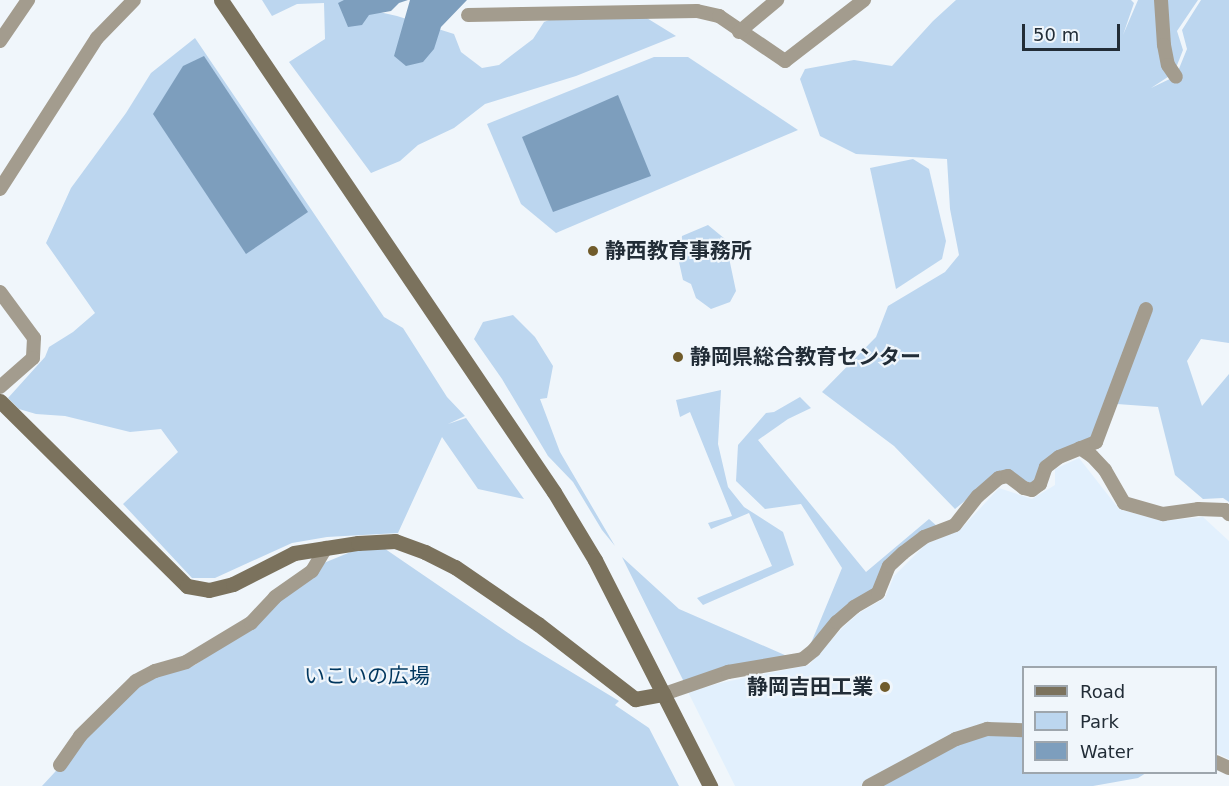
<!DOCTYPE html>
<html>
<head>
<meta charset="utf-8">
<style>
  body { margin:0 }
  #map { position:relative; width:1229px; height:786px; overflow:hidden; background:#f0f6fb; font-family:"DejaVu Sans","Noto Sans JP",sans-serif }
  div>[style] { position:absolute }
  [style*='--x'] { left:calc(var(--x)*1px); top:calc(var(--y)*1px); width:calc(var(--w)*1px); rotate:calc(var(--a)*1deg) }
  .built>* { inset:0; background:#e2f0fd }
  .green>* { inset:0; background:#bcd6ef }
  .water>* { inset:0; background:#7d9ebd }
  .street>* { height:14px; margin:-7px; padding:0 7px; transform-origin:7px; border-radius:7px; background:#a39c8e }
  .secondary>* { height:15px; margin:-7.5px; padding:0 7.5px; transform-origin:7.5px; border-radius:7.5px; background:#7b725d }
  .dots>* { width:16px; height:16px; translate:-50% -50%; box-sizing:border-box; border:3px solid #f0f6fb; border-radius:50% }
  span { translate:-50% -50%; white-space:nowrap; text-align:center; line-height:1.15; -webkit-text-stroke:4.5px #f0f6fb; paint-order:stroke }
  .poi-label { font-size:21px; color:#222d37; font-weight:700 }
  .left { translate:0 -50%; text-align:left }
  .right { translate:-100% -50%; text-align:right }
  .park-label { font-size:21px; color:#00375f }
  .legend { position:absolute; left:1022px; top:666px; width:195px; height:108px; box-sizing:border-box; background:#f0f6fb; border:2px solid #9ea6ad; margin:0; padding:8px 10px; list-style:none; font-size:18px; color:#222d37 }
  .legend li { display:flex; align-items:center; gap:12px; height:30px }
  .legend b { width:30px; border:2px solid #9ea6ad }
  .scale { position:absolute; left:1022px; top:24px; width:98px; height:27px; box-sizing:border-box; border:3px solid #222d37; border-top:0; padding-left:8px; font-size:18px; line-height:21px; white-space:nowrap; color:#222d37; -webkit-text-stroke:4px #f0f6fb; paint-order:stroke }
</style>
</head>
<body>
<div id="map">
  <div class="built">
    <i style="clip-path:polygon(1079px 458px,1119px 509px,1162px 521px,1203px 517px,1229px 541px,1229px 759px,1216px 753px,1216px 668px,1024px 668px,1023px 731px,862px 786px,735px 786px,688px 692px,720px 683px,809px 665px,843px 627px,859px 613px,885px 598px,894px 576px,926px 544px,960px 530px,999px 488px,1032px 499px,1055px 485px,1055px 469px)"></i>
  </div>
  <div class="green">
    <i style="clip-path:polygon(262px 0,347px 0,339px 3px,397px 16px,454px 34px,461px 52px,482px 68px,499px 65px,533px 39px,544px 22px,566px 13px,637px 12px,676px 36px,576px 76px,485px 104px,454px 128px,418px 145px,400px 161px,371px 173px,289px 62px,325px 39px,324px 3px,297px 4px,272px 16px)"></i>
    <i style="clip-path:polygon(956px 0,1131px 0,1134px 3px,1123px 35px,1138px 0,1198px 0,1177px 31px,1183px 50px,1174px 73px,1151px 88px,1176px 76px,1187px 49px,1182px 30px,1201px 0,1229px 0,1229px 343px,1201px 339px,1187px 361px,1202px 406px,1229px 374px,1229px 502px,1223px 498px,1203px 499px,1175px 475px,1158px 407px,1117px 404px,1096px 442px,1067px 454px,1038px 486px,1001px 471px,955px 509px,894px 446px,822px 392px,876px 337px,888px 306px,945px 272px,959px 255px,950px 209px,947px 159px,856px 154px,820px 136px,800px 79px,805px 69px,854px 60px,892px 66px,933px 21px)"></i>
    <i style="clip-path:polygon(195px 38px,384px 317px,403px 328px,447px 397px,465px 416px,448px 424px,466px 418px,524px 499px,478px 489px,442px 437px,398px 533px,327px 537px,292px 543px,215px 578px,192px 578px,123px 504px,178px 452px,161px 429px,130px 432px,65px 416px,36px 414px,19px 409px,8px 398px,45px 357px,49px 347px,73px 332px,95px 313px,46px 243px,71px 188px,126px 113px,151px 73px)"></i>
    <i style="clip-path:polygon(654px 57px,688px 57px,798px 130px,556px 233px,521px 204px,487px 124px)"></i>
    <i style="clip-path:polygon(913px 159px,929px 169px,946px 241px,942px 259px,896px 289px,870px 168px)"></i>
    <i style="clip-path:polygon(708px 225px,725px 239px,736px 291px,730px 302px,711px 309px,696px 298px,691px 284px,683px 280px,679px 262px,682px 236px)"></i>
    <i style="clip-path:polygon(513px 315px,535px 337px,553px 366px,547px 398px,540px 399px,560px 452px,615px 546px,602px 530px,573px 482px,548px 456px,502px 379px,474px 339px,483px 322px)"></i>
    <i style="clip-path:polygon(721px 390px,718px 444px,728px 487px,744px 507px,783px 532px,794px 565px,703px 605px,697px 598px,772px 566px,749px 513px,711px 529px,708px 523px,732px 516px,690px 412px,680px 417px,676px 400px)"></i>
    <i style="clip-path:polygon(800px 397px,811px 408px,788px 419px,758px 440px,866px 572px,929px 519px,938px 527px,918px 535px,879px 592px,809px 648px,842px 568px,801px 504px,765px 509px,736px 481px,738px 445px,766px 413px,774px 412px)"></i>
    <i style="clip-path:polygon(375px 542px,517px 639px,619px 701px,615px 705px,649px 728px,679px 786px,42px 786px,93px 731px,141px 685px,158px 676px,195px 665px,252px 626px,314px 567px)"></i>
    <i style="clip-path:polygon(622px 557px,679px 609px,787px 656px,684px 682px)"></i>
    <i style="clip-path:polygon(1023px 733px,1024px 772px,1146px 773px,1138px 778px,1093px 786px,870px 786px,959px 738px)"></i>
  </div>
  <div class="water">
    <i style="clip-path:polygon(344px 0,408px 0,399px 3px,391px 11px,369px 15px,362px 25px,348px 27px,338px 3px)"></i>
    <i style="clip-path:polygon(410px 0,467px 0,441px 27px,434px 49px,423px 62px,406px 66px,394px 56px)"></i>
    <i style="clip-path:polygon(204px 56px,308px 212px,246px 254px,153px 114px,183px 66px)"></i>
    <i style="clip-path:polygon(618px 95px,651px 176px,553px 212px,522px 137px)"></i>
  </div>
  <div class="street">
    <i style="--x:1161;--y:0;--w:45;--a:86.2"></i>
    <i style="--x:1164;--y:45;--w:20;--a:79"></i>
    <i style="--x:1168;--y:65;--w:14;--a:56"></i>
    <i style="--x:468;--y:15;--w:229;--a:-1"></i>
    <i style="--x:697;--y:11;--w:23;--a:13"></i>
    <i style="--x:719;--y:16;--w:80;--a:34.3"></i>
    <i style="--x:785;--y:61;--w:100;--a:-37.7"></i>
    <i style="--x:739;--y:32;--w:50;--a:-40.1"></i>
    <i style="--x:0;--y:41;--w:50;--a:-55.7"></i>
    <i style="--x:0;--y:189;--w:179;--a:-57.3"></i>
    <i style="--x:97;--y:38;--w:53;--a:-45.8"></i>
    <i style="--x:0;--y:292;--w:57;--a:53.5"></i>
    <i style="--x:34;--y:338;--w:20;--a:93"></i>
    <i style="--x:33;--y:358;--w:44;--a:138.7"></i>
    <i style="--x:1080;--y:448;--w:14;--a:34"></i>
    <i style="--x:1092;--y:456;--w:19;--a:47"></i>
    <i style="--x:1105;--y:470;--w:38;--a:60"></i>
    <i style="--x:1124;--y:503;--w:41;--a:15.8"></i>
    <i style="--x:1163;--y:514;--w:35;--a:-8"></i>
    <i style="--x:1198;--y:509;--w:27;--a:2"></i>
    <i style="--x:1225;--y:510;--w:6;--a:45"></i>
    <i style="--x:664;--y:694;--w:68;--a:-19"></i>
    <i style="--x:728;--y:672;--w:76;--a:-9.8"></i>
    <i style="--x:803;--y:659;--w:14;--a:-39"></i>
    <i style="--x:814;--y:650;--w:36;--a:-51"></i>
    <i style="--x:837;--y:622;--w:23;--a:-41"></i>
    <i style="--x:854;--y:607;--w:28;--a:-30"></i>
    <i style="--x:878;--y:593;--w:29;--a:-68"></i>
    <i style="--x:889;--y:566;--w:19;--a:-43"></i>
    <i style="--x:903;--y:553;--w:26;--a:-37"></i>
    <i style="--x:924;--y:537;--w:33;--a:-21"></i>
    <i style="--x:955;--y:525;--w:37;--a:-52"></i>
    <i style="--x:978;--y:496;--w:28;--a:-41"></i>
    <i style="--x:999;--y:478;--w:9;--a:-13"></i>
    <i style="--x:1008;--y:476;--w:20;--a:37"></i>
    <i style="--x:1024;--y:488;--w:8;--a:14"></i>
    <i style="--x:1032;--y:490;--w:10;--a:-37"></i>
    <i style="--x:1040;--y:484;--w:18;--a:-71"></i>
    <i style="--x:1046;--y:467;--w:16;--a:-38"></i>
    <i style="--x:1059;--y:457;--w:40;--a:-22"></i>
    <i style="--x:1096;--y:442;--w:142;--a:-69.4"></i>
    <i style="--x:1216;--y:762;--w:14;--a:25"></i>
    <i style="--x:60;--y:765;--w:35;--a:-55"></i>
    <i style="--x:80;--y:736;--w:78;--a:-44.5"></i>
    <i style="--x:136;--y:681;--w:21;--a:-28"></i>
    <i style="--x:155;--y:671;--w:32;--a:-16"></i>
    <i style="--x:186;--y:662;--w:76;--a:-31"></i>
    <i style="--x:251;--y:623;--w:35;--a:-47"></i>
    <i style="--x:275;--y:597;--w:45;--a:-35.1"></i>
    <i style="--x:312;--y:571;--w:27;--a:-59"></i>
    <i style="--x:869;--y:786;--w:99;--a:-28.4"></i>
    <i style="--x:956;--y:739;--w:33;--a:-18"></i>
    <i style="--x:987;--y:729;--w:37;--a:2"></i>
  </div>
  <div class="secondary">
    <i style="--x:221;--y:0;--w:594;--a:55.91"></i>
    <i style="--x:554;--y:492;--w:79;--a:58.9"></i>
    <i style="--x:595;--y:560;--w:254;--a:63"></i>
    <i style="--x:0;--y:401;--w:263;--a:44.7"></i>
    <i style="--x:187;--y:586;--w:22;--a:10"></i>
    <i style="--x:209;--y:590;--w:25;--a:-14"></i>
    <i style="--x:233;--y:584;--w:68;--a:-26.9"></i>
    <i style="--x:294;--y:553;--w:65;--a:-8.9"></i>
    <i style="--x:358;--y:543;--w:37;--a:-3"></i>
    <i style="--x:395;--y:541;--w:32;--a:20"></i>
    <i style="--x:425;--y:552;--w:34;--a:27"></i>
    <i style="--x:455;--y:567;--w:101;--a:34.5"></i>
    <i style="--x:538;--y:624;--w:123;--a:37.7"></i>
    <i style="--x:635;--y:699;--w:29;--a:-10"></i>
  </div>
  <div class="dots">
    <i style="left:593px;top:251px;background:#705b2a"></i>
    <i style="left:678px;top:357px;background:#705b2a"></i>
    <i style="left:885px;top:687px;background:#705b2a"></i>
  </div>
  <div class="poi-label">
    <span class="left" style="left:605px;top:251px">静西教育事務所</span>
    <span class="left" style="left:690px;top:357px">静岡県総合教育センター</span>
    <span class="right" style="left:873px;top:687px">静岡吉田工業</span>
  </div>
  <div class="park-label">
    <span style="left:367px;top:676px">いこいの広場</span>
  </div>
  <ul class="legend">
  <li><b style="height:8px;background:#7b725d"></b>Road</li>
  <li><b style="height:16px;background:#bcd6ef"></b>Park</li>
  <li><b style="height:16px;background:#7d9ebd"></b>Water</li>
  </ul>
  <div class="scale">50 m</div>
</div>
</body>
</html>
